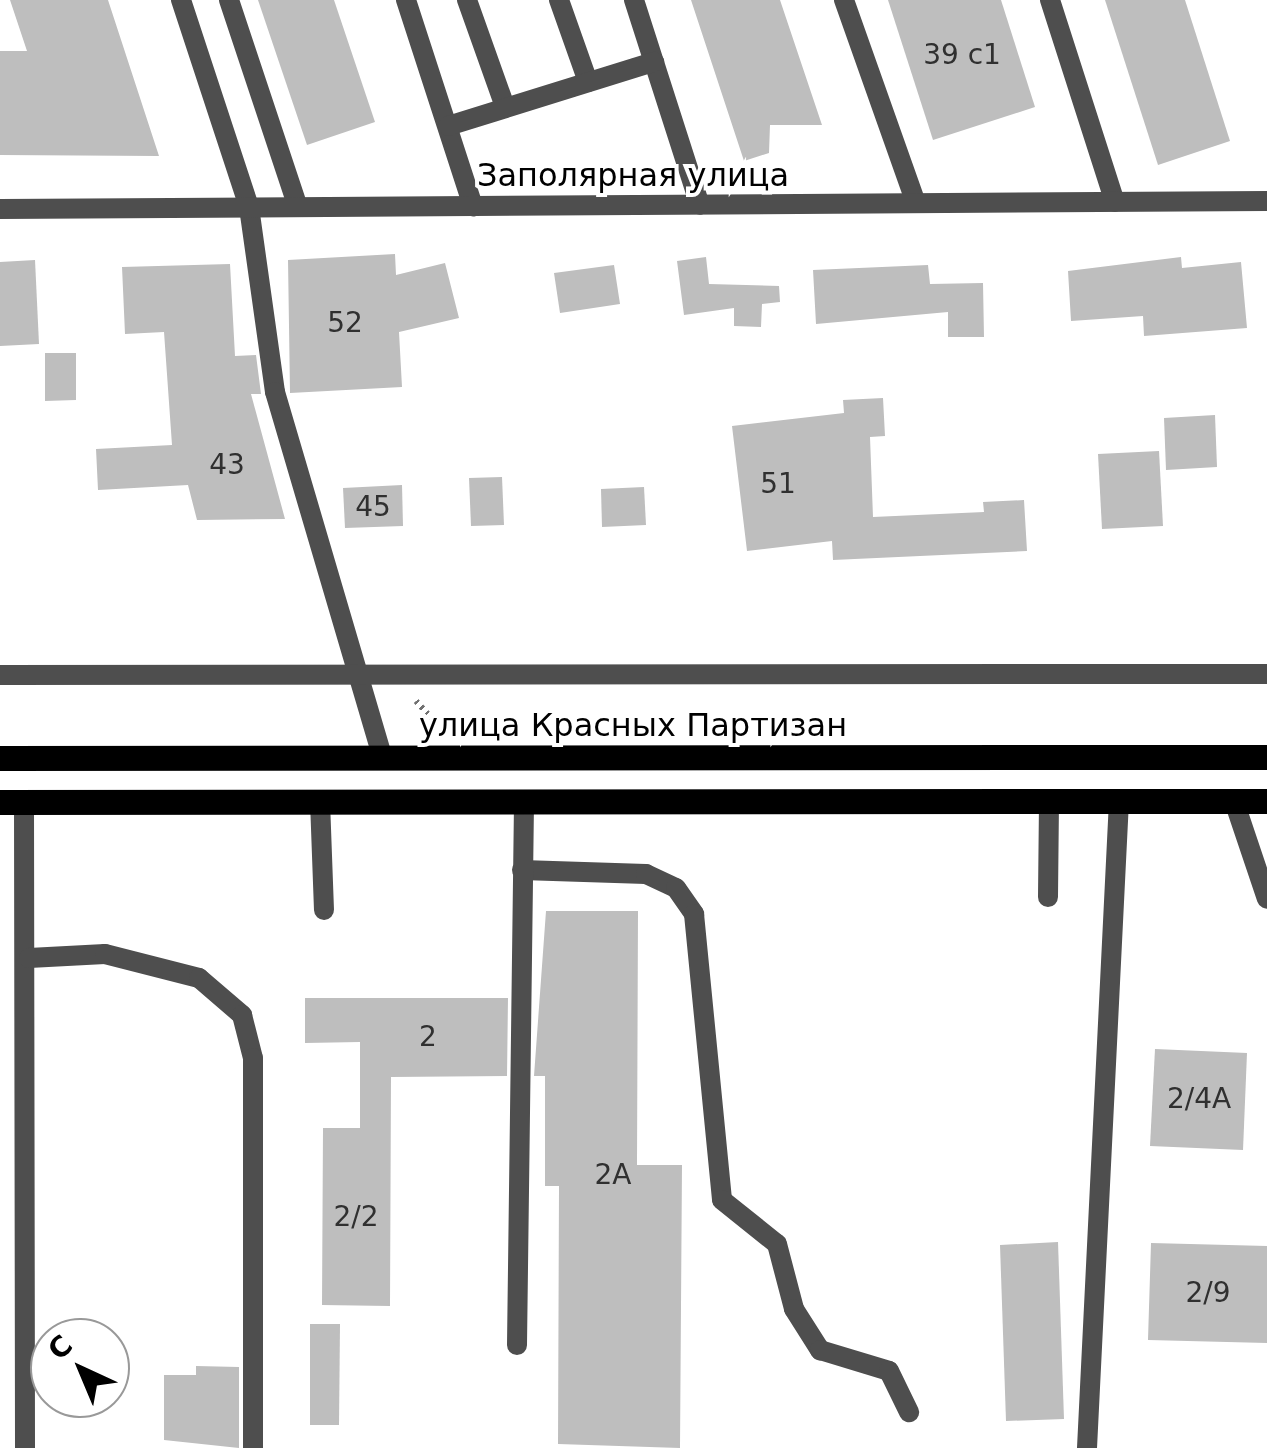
<!DOCTYPE html>
<html>
<head>
<meta charset="utf-8">
<style>
  body { margin:0 }
  #map { position:relative; width:1267px; height:1448px; overflow:hidden; background:#fff; font-family:"DejaVu Sans",sans-serif }
  div>[style] { position:absolute }
  [style*='--x'] { left:calc(var(--x)*1px); top:calc(var(--y)*1px); width:calc(var(--w)*1px); rotate:calc(var(--a)*1deg) }
  .building>* { inset:0; background:#bebebe }
  .path>* { height:6px; margin-top:-3px; transform-origin:0; background:repeating-linear-gradient(90deg,#707070 0 2.5px,transparent 0 7.5px) }
  .service>* { height:20px; margin:-10px; padding:0 10px; transform-origin:10px; border-radius:10px; background:#4e4e4e }
  .minor>* { height:20px; margin:-10px; padding:0 10px; transform-origin:10px; border-radius:10px; background:#4e4e4e }
  .primary>* { height:25px; margin:-12.5px; padding:0 12.5px; transform-origin:12.5px; border-radius:12.5px; background:#000 }
  span { translate:-50% -50%; white-space:nowrap; text-align:center; line-height:1.15; -webkit-text-stroke:8px #fff; paint-order:stroke }
  .number-label { font-size:28px; color:#303030 }
  .number-label span { -webkit-text-stroke-width:0 }
  .street-label { font-size:32px; color:#000 }
  .north { position:absolute; left:30px; top:1318px; width:100px; height:100px; box-sizing:border-box; background:#fff; border:2px solid #999; border-radius:50%; rotate:316deg; font-size:28px; font-weight:700; line-height:40px; text-align:center; color:#000 }
  .north::after { content:''; display:block; margin:auto; width:35px; height:45px; background:#000; clip-path:polygon(50% 0,100% 100%,50% 72%,0 100%) }
</style>
</head>
<body>
<div id="map">
  <div class="building">
    <i style="clip-path:polygon(10px 0,108px 0,159px 156px,0 155px,0 51px,27px 51px)"></i>
    <i style="clip-path:polygon(258px 0,334px 0,375px 122px,307px 145px)"></i>
    <i style="clip-path:polygon(691px 0,780px 0,822px 125px,770px 125px,769px 153px,744px 161px)"></i>
    <i style="clip-path:polygon(888px 0,1001px 0,1035px 107px,933px 140px)"></i>
    <i style="clip-path:polygon(1105px 0,1185px 0,1230px 141px,1158px 165px)"></i>
    <i style="clip-path:polygon(395px 254px,396px 275px,445px 263px,459px 318px,399px 332px,402px 387px,290px 393px,288px 260px)"></i>
    <i style="clip-path:polygon(706px 257px,709px 284px,779px 286px,780px 302px,762px 304px,761px 327px,734px 326px,734px 308px,684px 315px,677px 261px)"></i>
    <i style="clip-path:polygon(1181px 257px,1182px 268px,1241px 262px,1247px 328px,1144px 336px,1143px 316px,1071px 321px,1068px 271px)"></i>
    <i style="clip-path:polygon(35px 260px,39px 344px,0 346px,0 262px)"></i>
    <i style="clip-path:polygon(230px 264px,235px 356px,256px 355px,261px 394px,251px 394px,285px 519px,197px 520px,188px 485px,98px 490px,96px 449px,172px 445px,164px 332px,125px 334px,122px 267px)"></i>
    <i style="clip-path:polygon(614px 265px,620px 304px,560px 313px,554px 273px)"></i>
    <i style="clip-path:polygon(928px 265px,930px 284px,983px 283px,984px 337px,948px 337px,948px 312px,816px 324px,813px 270px)"></i>
    <i style="clip-path:polygon(45px 353px,76px 353px,76px 400px,45px 401px)"></i>
    <i style="clip-path:polygon(883px 398px,885px 436px,870px 437px,873px 517px,984px 512px,983px 502px,1024px 500px,1027px 551px,833px 560px,832px 541px,747px 551px,732px 426px,844px 413px,843px 400px)"></i>
    <i style="clip-path:polygon(1215px 415px,1217px 467px,1166px 470px,1164px 418px)"></i>
    <i style="clip-path:polygon(1159px 451px,1163px 526px,1102px 529px,1098px 454px)"></i>
    <i style="clip-path:polygon(502px 477px,504px 525px,471px 526px,469px 478px)"></i>
    <i style="clip-path:polygon(402px 485px,403px 526px,345px 528px,343px 488px)"></i>
    <i style="clip-path:polygon(644px 487px,646px 525px,602px 527px,601px 489px)"></i>
    <i style="clip-path:polygon(546px 911px,638px 911px,637px 1165px,682px 1165px,680px 1448px,558px 1444px,559px 1186px,545px 1186px,545px 1076px,534px 1076px)"></i>
    <i style="clip-path:polygon(305px 998px,508px 998px,507px 1076px,391px 1077px,390px 1306px,322px 1305px,323px 1128px,360px 1128px,360px 1042px,305px 1043px)"></i>
    <i style="clip-path:polygon(1155px 1049px,1247px 1053px,1243px 1150px,1150px 1146px)"></i>
    <i style="clip-path:polygon(1058px 1242px,1064px 1419px,1006px 1421px,1000px 1245px)"></i>
    <i style="clip-path:polygon(1151px 1243px,1267px 1246px,1267px 1343px,1148px 1340px)"></i>
    <i style="clip-path:polygon(310px 1324px,340px 1324px,339px 1425px,310px 1425px)"></i>
    <i style="clip-path:polygon(196px 1366px,239px 1367px,239px 1448px,164px 1440px,164px 1375px,196px 1375px)"></i>
  </div>
  <div class="path">
    <i style="--x:416;--y:701;--w:31;--a:48"></i>
  </div>
  <div class="service">
    <i style="--x:181;--y:0;--w:218;--a:71.8"></i>
    <i style="--x:249;--y:207;--w:187;--a:82"></i>
    <i style="--x:275;--y:392;--w:382;--a:73.6"></i>
    <i style="--x:229;--y:0;--w:218;--a:71.6"></i>
    <i style="--x:406;--y:0;--w:217;--a:72"></i>
    <i style="--x:467;--y:0;--w:114;--a:70.4"></i>
    <i style="--x:559;--y:0;--w:87;--a:70.5"></i>
    <i style="--x:634;--y:0;--w:215;--a:72.2"></i>
    <i style="--x:844;--y:0;--w:215;--a:70.5"></i>
    <i style="--x:1050;--y:0;--w:212;--a:72.2"></i>
    <i style="--x:448;--y:126;--w:216;--a:-17.3"></i>
    <i style="--x:0;--y:675;--w:1267;--a:-0.05"></i>
    <i style="--x:320;--y:801;--w:109;--a:87.9"></i>
    <i style="--x:1234;--y:801;--w:103;--a:71.4"></i>
    <i style="--x:24;--y:802;--w:646;--a:89.91"></i>
    <i style="--x:522;--y:870;--w:124;--a:1.8"></i>
    <i style="--x:646;--y:874;--w:33;--a:25"></i>
    <i style="--x:676;--y:888;--w:32;--a:55"></i>
    <i style="--x:694;--y:914;--w:287;--a:84.4"></i>
    <i style="--x:722;--y:1200;--w:70;--a:38.7"></i>
    <i style="--x:777;--y:1244;--w:67;--a:75.3"></i>
    <i style="--x:794;--y:1309;--w:49;--a:57.6"></i>
    <i style="--x:820;--y:1350;--w:72;--a:16.9"></i>
    <i style="--x:889;--y:1371;--w:46;--a:64"></i>
    <i style="--x:1048;--y:897;--w:96;--a:-89.4"></i>
    <i style="--x:29;--y:958;--w:76;--a:-3"></i>
    <i style="--x:105;--y:954;--w:97;--a:14.3"></i>
    <i style="--x:199;--y:978;--w:57;--a:40.7"></i>
    <i style="--x:242;--y:1015;--w:44;--a:75.7"></i>
    <i style="--x:253;--y:1058;--w:390;--a:90"></i>
    <i style="--x:517;--y:1345;--w:544;--a:-89.26"></i>
    <i style="--x:1087;--y:1448;--w:648;--a:-87.17"></i>
  </div>
  <div class="minor">
    <i style="--x:0;--y:209;--w:1267;--a:-0.36"></i>
  </div>
  <div class="primary">
    <i style="--x:0;--y:758;--w:1267;--a:-0.05"></i>
    <i style="--x:0;--y:802;--w:1267;--a:-0.05"></i>
  </div>
  <div class="number-label">
    <span style="left:962px;top:55px">39 с1</span>
    <span style="left:345px;top:323px">52</span>
    <span style="left:227px;top:465px">43</span>
    <span style="left:778px;top:484px">51</span>
    <span style="left:373px;top:507px">45</span>
    <span style="left:428px;top:1037px">2</span>
    <span style="left:1199px;top:1099px">2/4А</span>
    <span style="left:613px;top:1175px">2А</span>
    <span style="left:356px;top:1217px">2/2</span>
    <span style="left:1208px;top:1293px">2/9</span>
  </div>
  <div class="street-label">
    <span style="left:633px;top:175px">Заполярная улица</span>
    <span style="left:633px;top:725px">улица Красных Партизан</span>
  </div>
  <div class="north">С</div>
</div>
</body>
</html>
